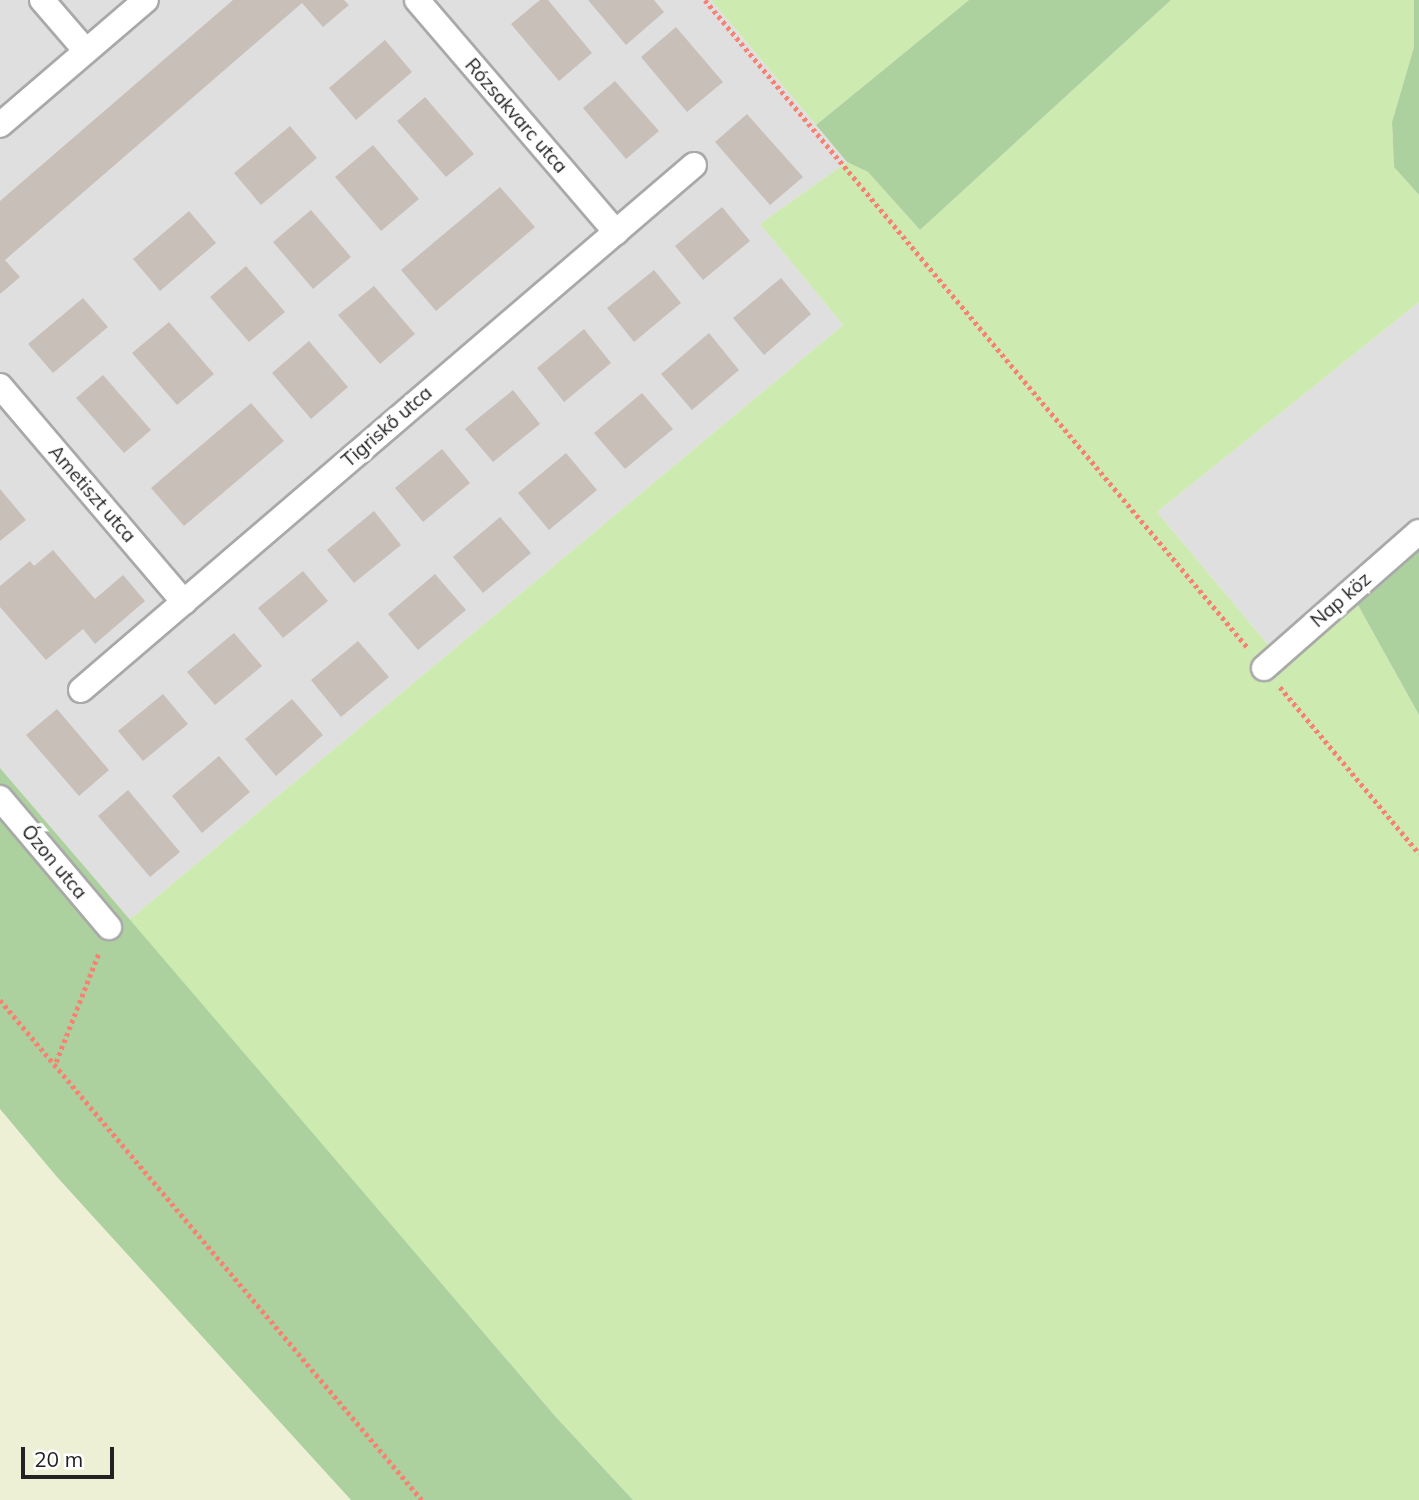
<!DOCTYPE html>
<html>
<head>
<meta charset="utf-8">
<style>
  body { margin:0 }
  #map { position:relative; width:1419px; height:1500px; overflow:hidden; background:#f2efe9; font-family:Mulish,sans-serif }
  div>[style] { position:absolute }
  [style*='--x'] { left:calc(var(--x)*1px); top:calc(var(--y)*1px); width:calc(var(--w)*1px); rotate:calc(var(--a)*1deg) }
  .residential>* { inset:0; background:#e0dfdf }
  .farmland>* { inset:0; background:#eef0d5 }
  .grass>* { inset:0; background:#cdebb0 }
  .forest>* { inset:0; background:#add19e }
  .building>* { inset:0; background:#c7bfb8 }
  .path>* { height:4.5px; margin-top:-2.25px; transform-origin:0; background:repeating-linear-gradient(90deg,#fa8072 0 3.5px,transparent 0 7px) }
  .roads { filter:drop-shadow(2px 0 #a9a9a9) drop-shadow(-2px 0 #a9a9a9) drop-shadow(0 2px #a9a9a9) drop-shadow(0 -2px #a9a9a9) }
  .minor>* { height:24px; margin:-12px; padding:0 12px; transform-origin:12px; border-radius:12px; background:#fff }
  span { translate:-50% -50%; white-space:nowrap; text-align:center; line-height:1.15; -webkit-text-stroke:7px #fff; paint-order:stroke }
  .street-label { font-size:19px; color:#222 }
  .scale { position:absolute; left:21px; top:1447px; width:93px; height:32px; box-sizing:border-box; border:4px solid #222; border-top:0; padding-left:9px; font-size:21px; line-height:24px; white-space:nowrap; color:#222; -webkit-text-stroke:5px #fff; paint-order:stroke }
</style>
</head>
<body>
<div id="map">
  <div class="residential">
    <i style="clip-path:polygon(0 0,711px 0,847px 162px,760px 224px,843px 325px,129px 920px,0 768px)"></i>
    <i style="clip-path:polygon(1419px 302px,1419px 530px,1274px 652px,1157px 512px)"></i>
  </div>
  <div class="farmland">
    <i style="clip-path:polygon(0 1109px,57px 1177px,351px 1500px,0 1500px)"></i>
  </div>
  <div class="grass">
    <i style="clip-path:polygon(711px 0,969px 0,816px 125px)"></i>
    <i style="clip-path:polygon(1171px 0,1414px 0,1414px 47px,1392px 122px,1394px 167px,1419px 195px,1419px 302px,1157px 512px,1274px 652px,1349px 589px,1419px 715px,1419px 1500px,633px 1500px,555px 1416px,129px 920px,843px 325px,760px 224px,847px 162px,868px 172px,920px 230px)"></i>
  </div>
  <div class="forest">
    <i style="clip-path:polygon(969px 0,1171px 0,920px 230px,868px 172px,847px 162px,816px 125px)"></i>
    <i style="clip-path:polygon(1414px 0,1419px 0,1419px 195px,1394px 167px,1392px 122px,1414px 47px)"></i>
    <i style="clip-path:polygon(1419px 530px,1419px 715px,1349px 589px)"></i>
    <i style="clip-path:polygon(0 768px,555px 1416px,633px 1500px,351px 1500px,57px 1177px,0 1109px)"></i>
  </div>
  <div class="building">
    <i style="clip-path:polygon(233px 0,344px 0,349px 5px,323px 27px,302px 3px,5px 260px,20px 277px,0 294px,0 201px)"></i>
    <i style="clip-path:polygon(540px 0,548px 0,592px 53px,559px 81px,511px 24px)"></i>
    <i style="clip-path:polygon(588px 0,654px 0,664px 12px,626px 45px)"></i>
    <i style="clip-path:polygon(676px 27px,723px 82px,687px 112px,641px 57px)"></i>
    <i style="clip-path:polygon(385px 40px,412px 72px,356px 120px,329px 88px)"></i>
    <i style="clip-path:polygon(615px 81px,659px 131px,626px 159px,583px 108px)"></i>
    <i style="clip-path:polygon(425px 97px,474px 154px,446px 177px,397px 121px)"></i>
    <i style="clip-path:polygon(747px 114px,803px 177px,770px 205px,715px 142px)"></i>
    <i style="clip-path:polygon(290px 126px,317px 158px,261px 205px,234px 173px)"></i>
    <i style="clip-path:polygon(373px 145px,419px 199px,381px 231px,335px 177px)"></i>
    <i style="clip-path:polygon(500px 187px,535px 227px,436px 311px,401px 270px)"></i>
    <i style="clip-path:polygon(722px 207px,750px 241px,703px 280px,675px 246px)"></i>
    <i style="clip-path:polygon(311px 210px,351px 257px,313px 289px,273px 242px)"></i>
    <i style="clip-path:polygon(189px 211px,216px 243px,160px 291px,133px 259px)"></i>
    <i style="clip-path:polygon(246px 266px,285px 312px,249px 342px,210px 297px)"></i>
    <i style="clip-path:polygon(654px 270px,681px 303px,634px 342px,607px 308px)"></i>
    <i style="clip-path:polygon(781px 278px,811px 314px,764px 355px,733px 318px)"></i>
    <i style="clip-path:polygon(374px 286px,415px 334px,380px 364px,338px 315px)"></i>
    <i style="clip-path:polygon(83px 298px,108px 327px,53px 373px,28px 344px)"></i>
    <i style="clip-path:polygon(169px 322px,214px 374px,177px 405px,132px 353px)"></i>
    <i style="clip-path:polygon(584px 329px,611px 363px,564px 402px,537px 368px)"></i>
    <i style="clip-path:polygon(709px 333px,739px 370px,692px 410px,661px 374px)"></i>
    <i style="clip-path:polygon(309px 341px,348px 387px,311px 419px,272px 373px)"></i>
    <i style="clip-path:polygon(103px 375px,151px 430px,124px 453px,76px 398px)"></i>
    <i style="clip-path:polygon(513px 390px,540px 424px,493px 462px,465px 429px)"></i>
    <i style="clip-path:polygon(642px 393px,673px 429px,625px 469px,594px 433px)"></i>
    <i style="clip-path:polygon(251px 403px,284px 441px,184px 526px,151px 488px)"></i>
    <i style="clip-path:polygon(442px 449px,470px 483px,423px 522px,395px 488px)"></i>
    <i style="clip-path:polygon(566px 453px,597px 490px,549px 530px,518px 493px)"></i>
    <i style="clip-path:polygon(0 489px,26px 520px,0 541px)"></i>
    <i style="clip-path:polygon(374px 511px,401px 545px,354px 583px,327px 550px)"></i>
    <i style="clip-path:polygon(500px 517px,531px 553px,483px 593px,453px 557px)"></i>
    <i style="clip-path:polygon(53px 550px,95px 599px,123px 575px,145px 601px,95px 644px,83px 629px,46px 660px,0 607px,0 586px,30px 561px,34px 566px)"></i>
    <i style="clip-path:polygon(303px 571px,328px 601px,283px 638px,258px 608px)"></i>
    <i style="clip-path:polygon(435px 574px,466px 610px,418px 650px,388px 614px)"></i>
    <i style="clip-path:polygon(234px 633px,262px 666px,215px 705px,187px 672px)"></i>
    <i style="clip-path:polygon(358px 641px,389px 677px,341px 717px,311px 680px)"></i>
    <i style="clip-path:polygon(163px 694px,188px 724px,143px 761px,118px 731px)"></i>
    <i style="clip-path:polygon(292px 699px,323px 735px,276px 776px,245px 739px)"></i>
    <i style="clip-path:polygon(57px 709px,109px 770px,79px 796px,26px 735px)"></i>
    <i style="clip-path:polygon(219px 756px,250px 792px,202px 833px,172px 796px)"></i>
    <i style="clip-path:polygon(128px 790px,180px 852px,150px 877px,98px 816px)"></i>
  </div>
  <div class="path">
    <i style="--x:705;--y:0;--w:845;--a:50.04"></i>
    <i style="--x:1280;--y:687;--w:217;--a:50.1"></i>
    <i style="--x:0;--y:1000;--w:654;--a:49.84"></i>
    <i style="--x:56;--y:1062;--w:118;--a:-68.6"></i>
  </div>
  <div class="roads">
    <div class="minor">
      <i style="--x:42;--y:0;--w:67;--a:49.2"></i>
      <i style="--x:417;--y:0;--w:306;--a:49.4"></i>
      <i style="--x:0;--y:125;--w:192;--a:-40.6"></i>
      <i style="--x:0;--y:386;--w:284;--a:49.6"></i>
      <i style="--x:1264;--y:668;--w:206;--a:-41.3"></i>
      <i style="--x:81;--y:690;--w:807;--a:-40.58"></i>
      <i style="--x:0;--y:798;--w:169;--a:49.8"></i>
    </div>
  </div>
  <div class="street-label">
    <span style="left:516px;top:116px;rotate:49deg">Rózsakvarc utca</span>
    <span style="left:387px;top:427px;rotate:-41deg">Tigriskő utca</span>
    <span style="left:92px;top:494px;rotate:49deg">Ametiszt utca</span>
    <span style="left:1341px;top:600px;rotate:-41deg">Nap köz</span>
    <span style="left:54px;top:862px;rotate:50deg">Ózon utca</span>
  </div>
  <div class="scale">20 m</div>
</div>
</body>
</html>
